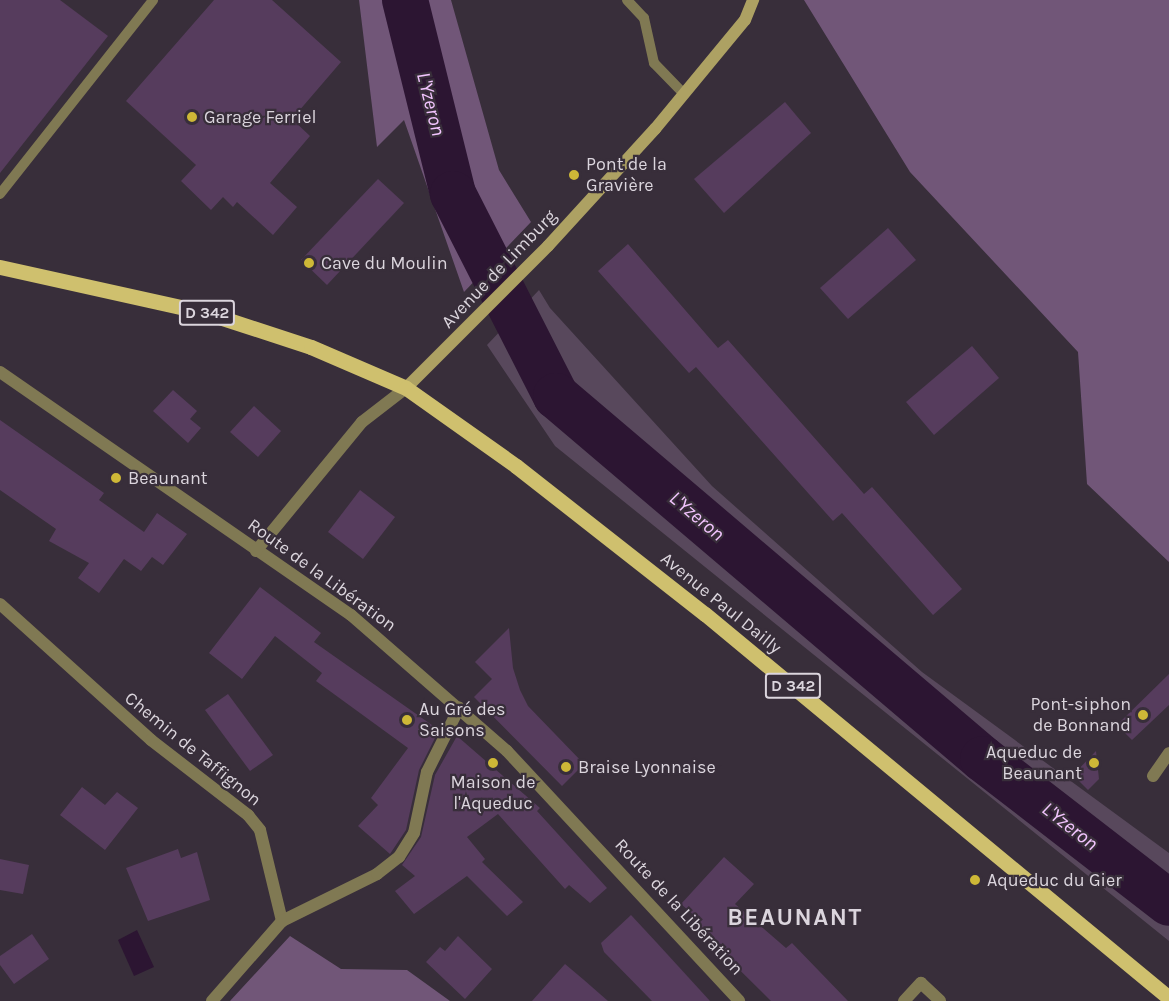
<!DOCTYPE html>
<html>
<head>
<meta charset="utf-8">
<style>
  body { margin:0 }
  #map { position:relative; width:1169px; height:1001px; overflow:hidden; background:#382e3a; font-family:Karla,sans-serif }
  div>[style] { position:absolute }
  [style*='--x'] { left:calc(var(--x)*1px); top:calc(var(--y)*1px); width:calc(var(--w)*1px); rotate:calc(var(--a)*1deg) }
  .green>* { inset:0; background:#58485c }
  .forest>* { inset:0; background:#715678 }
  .water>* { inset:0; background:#2c1532 }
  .river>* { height:46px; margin:-23px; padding:0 23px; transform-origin:23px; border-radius:23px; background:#2c1532 }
  .building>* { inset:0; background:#563c5d }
  .lane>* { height:10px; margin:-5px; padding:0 5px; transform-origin:5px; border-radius:5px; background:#807953 }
  .street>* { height:12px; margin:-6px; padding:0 6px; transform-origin:6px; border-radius:6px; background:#807953 }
  .secondary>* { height:12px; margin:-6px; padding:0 6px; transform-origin:6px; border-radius:6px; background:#ada163 }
  .primary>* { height:15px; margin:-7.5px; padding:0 7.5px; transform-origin:7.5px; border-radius:7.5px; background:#cfc06e }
  .dots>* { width:16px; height:16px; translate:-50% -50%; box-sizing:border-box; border:3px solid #382e3a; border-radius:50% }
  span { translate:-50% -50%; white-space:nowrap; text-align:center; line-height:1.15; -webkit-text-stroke:4.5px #382e3a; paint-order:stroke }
  .shield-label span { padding:2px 4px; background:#382e3a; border:2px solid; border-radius:4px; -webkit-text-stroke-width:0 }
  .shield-label { font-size:16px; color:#dbd5dd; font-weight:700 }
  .poi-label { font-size:18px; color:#dbd5dd }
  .left { translate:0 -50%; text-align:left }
  .right { translate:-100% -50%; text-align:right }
  .street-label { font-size:18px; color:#dbd5dd }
  .water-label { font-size:20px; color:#f2c4fe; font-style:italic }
  .district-label { font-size:24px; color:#dbd5dd; font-weight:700; letter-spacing:1.5px }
</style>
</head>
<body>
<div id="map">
  <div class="green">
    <i style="clip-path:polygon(539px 290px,550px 308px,712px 486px,922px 672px,1169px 853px,1169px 941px,555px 446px,487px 345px)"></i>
  </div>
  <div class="forest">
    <i style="clip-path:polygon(359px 0,451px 0,499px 170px,531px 222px,464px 292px,404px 120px,377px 147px)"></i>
    <i style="clip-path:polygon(804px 0,1169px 0,1169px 562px,1087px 484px,1078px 352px,910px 172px)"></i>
    <i style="clip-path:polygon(290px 936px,341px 969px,407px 970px,450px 1001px,230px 1001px)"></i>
  </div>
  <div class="water">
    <i style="clip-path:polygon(137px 930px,154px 967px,134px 976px,118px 940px)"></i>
  </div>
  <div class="river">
    <i style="--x:405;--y:0;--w:200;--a:76.1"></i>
    <i style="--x:453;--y:194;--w:227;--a:63"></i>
    <i style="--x:556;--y:396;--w:560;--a:40.37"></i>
    <i style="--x:983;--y:759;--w:235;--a:37.7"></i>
  </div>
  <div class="building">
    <i style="clip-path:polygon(0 0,60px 0,108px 36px,0 173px)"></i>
    <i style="clip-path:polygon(214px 0,272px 0,341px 62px,292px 119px,310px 136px,270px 183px,297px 207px,273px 235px,237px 202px,233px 207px,223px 197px,211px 210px,181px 181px,196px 165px,126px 101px)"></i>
    <i style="clip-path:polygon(785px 102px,811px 133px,724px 213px,694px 179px)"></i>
    <i style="clip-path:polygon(378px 179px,404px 203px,327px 285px,301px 260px)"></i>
    <i style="clip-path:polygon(888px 228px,916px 260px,848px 319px,820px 288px)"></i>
    <i style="clip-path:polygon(628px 244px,718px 348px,728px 340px,864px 494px,872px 487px,962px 589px,933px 615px,842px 513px,833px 521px,696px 367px,689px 373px,598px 271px)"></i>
    <i style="clip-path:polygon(972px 346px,999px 378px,934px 435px,906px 402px)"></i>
    <i style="clip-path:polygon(173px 390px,197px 411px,190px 419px,201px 428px,188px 443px,153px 411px)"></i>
    <i style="clip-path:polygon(254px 406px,281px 431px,258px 457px,230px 432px)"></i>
    <i style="clip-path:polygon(0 420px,104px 493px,99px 500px,144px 532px,157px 513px,187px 534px,163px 565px,152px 557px,141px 571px,124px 559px,99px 593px,78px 578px,89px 563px,49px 541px,56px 529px,0 490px)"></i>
    <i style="clip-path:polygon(360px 490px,395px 517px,363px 559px,328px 532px)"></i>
    <i style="clip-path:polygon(260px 587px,321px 633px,314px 642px,439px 730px,419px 770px,406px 830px,390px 854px,358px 826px,378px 805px,371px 798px,408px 748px,316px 681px,322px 673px,275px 636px,242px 679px,209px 653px)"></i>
    <i style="clip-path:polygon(509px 628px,513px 668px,520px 690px,528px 706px,584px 764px,562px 786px,474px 697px,492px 679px,475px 662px)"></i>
    <i style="clip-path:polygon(1169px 674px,1169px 705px,1132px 740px,1117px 725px)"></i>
    <i style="clip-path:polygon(228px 694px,273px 755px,250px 771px,205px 710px)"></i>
    <i style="clip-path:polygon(457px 736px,540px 808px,537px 811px,607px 888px,590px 903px,569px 885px,565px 889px,498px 814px,467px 837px,485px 859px,482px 862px,523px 902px,507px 916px,467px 876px,414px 914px,395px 891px,415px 876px,402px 865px,421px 837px,435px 775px)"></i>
    <i style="clip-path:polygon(1096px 751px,1099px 779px,1088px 790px,1073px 775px)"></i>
    <i style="clip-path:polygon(82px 787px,105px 805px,117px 792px,138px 808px,105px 850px,60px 815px)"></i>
    <i style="clip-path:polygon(178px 849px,181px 858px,197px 852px,210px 900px,148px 921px,126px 868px)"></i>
    <i style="clip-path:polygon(724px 857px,754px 884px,735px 904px,786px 948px,792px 943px,848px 1001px,771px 1001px,691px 922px,696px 917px,681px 904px)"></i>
    <i style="clip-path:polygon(0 859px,29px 865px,23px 894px,0 890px)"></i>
    <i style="clip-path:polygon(631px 915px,657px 943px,710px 1001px,652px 1001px,604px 952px,601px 943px)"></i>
    <i style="clip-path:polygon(32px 934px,49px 959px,14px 984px,0 965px,0 956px)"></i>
    <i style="clip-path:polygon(458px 936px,492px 969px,465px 999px,426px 962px,440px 947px,445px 951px)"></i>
    <i style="clip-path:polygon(565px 964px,584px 980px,608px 1001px,532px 1001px)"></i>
  </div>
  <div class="lane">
    <i style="--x:627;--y:0;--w:25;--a:47"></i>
    <i style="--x:644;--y:18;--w:46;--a:77.5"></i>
    <i style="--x:654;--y:63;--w:43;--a:45.9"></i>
    <i style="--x:0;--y:194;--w:247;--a:-51.7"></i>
  </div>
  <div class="street">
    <i style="--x:0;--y:372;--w:427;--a:34.7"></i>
    <i style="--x:351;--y:615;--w:207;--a:41.1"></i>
    <i style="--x:507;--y:751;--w:341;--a:47.1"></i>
    <i style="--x:256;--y:551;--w:167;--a:-50.6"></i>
    <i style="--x:362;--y:422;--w:56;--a:-37.7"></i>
    <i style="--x:0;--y:604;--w:203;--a:42"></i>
    <i style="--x:151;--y:740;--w:123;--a:37.7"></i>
    <i style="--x:248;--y:815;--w:19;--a:51"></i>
    <i style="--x:260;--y:830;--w:94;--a:76.4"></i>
    <i style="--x:1153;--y:776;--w:28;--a:-55"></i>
    <i style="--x:212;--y:1001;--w:106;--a:-48.8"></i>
    <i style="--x:282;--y:921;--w:106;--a:-26.3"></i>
    <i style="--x:377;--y:874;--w:28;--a:-38"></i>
    <i style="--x:399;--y:857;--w:28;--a:-58"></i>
    <i style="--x:414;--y:833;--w:62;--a:-78"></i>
    <i style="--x:427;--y:772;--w:72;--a:-63.4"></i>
    <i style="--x:904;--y:1001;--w:25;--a:-47"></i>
    <i style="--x:921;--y:983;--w:26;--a:43"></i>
  </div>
  <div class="secondary">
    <i style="--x:406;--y:388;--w:201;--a:-45"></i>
    <i style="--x:548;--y:246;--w:159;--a:-47.6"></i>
    <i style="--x:655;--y:129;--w:141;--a:-50.5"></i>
    <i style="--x:745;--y:20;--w:22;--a:-68"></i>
  </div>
  <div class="primary">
    <i style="--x:0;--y:267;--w:212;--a:12.5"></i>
    <i style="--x:207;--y:313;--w:109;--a:18.1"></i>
    <i style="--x:311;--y:347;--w:103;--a:23.3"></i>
    <i style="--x:406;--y:388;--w:135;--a:35.3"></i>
    <i style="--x:516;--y:466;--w:240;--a:38.1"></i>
    <i style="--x:705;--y:614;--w:602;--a:39.61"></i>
  </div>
  <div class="dots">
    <i style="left:192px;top:117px;background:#ceb837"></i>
    <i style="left:574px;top:175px;background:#ceb837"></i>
    <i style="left:309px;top:263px;background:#ceb837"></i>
    <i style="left:116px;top:478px;background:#ceb837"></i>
    <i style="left:1143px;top:715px;background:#ceb837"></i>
    <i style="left:407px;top:720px;background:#ceb837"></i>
    <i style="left:493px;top:763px;background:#ceb837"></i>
    <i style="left:1094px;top:763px;background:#ceb837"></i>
    <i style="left:566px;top:767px;background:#ceb837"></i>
    <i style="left:975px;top:880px;background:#ceb837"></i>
  </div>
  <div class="shield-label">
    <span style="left:207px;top:313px">D 342</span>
    <span style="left:793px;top:686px">D 342</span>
  </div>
  <div class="poi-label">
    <span class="left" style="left:204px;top:117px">Garage Ferriel</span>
    <span class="left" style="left:586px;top:175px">Pont de la<br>Gravière</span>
    <span class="left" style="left:321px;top:263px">Cave du Moulin</span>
    <span class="left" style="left:128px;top:478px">Beaunant</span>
    <span class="right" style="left:1131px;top:715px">Pont-siphon<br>de Bonnand</span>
    <span class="left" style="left:419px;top:720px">Au Gré des<br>Saisons</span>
    <span class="right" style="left:1082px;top:763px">Aqueduc de<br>Beaunant</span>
    <span class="left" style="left:578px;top:767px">Braise Lyonnaise</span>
    <span style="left:493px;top:793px">Maison de<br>l'Aqueduc</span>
    <span class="left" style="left:987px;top:880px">Aqueduc du Gier</span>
  </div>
  <div class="street-label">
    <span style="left:499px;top:269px;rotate:-46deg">Avenue de Limburg</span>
    <span style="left:322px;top:575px;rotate:36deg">Route de la Libération</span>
    <span style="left:721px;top:603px;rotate:39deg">Avenue Paul Dailly</span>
    <span style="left:193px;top:749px;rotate:39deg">Chemin de Taffignon</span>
    <span style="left:679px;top:907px;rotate:47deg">Route de la Libération</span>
  </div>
  <div class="water-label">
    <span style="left:431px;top:104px;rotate:76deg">L'Yzeron</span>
    <span style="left:697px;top:516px;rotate:40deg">L'Yzeron</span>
    <span style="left:1070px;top:826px;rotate:38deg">L'Yzeron</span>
  </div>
  <div class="district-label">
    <span style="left:795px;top:918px">BEAUNANT</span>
  </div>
</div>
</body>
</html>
